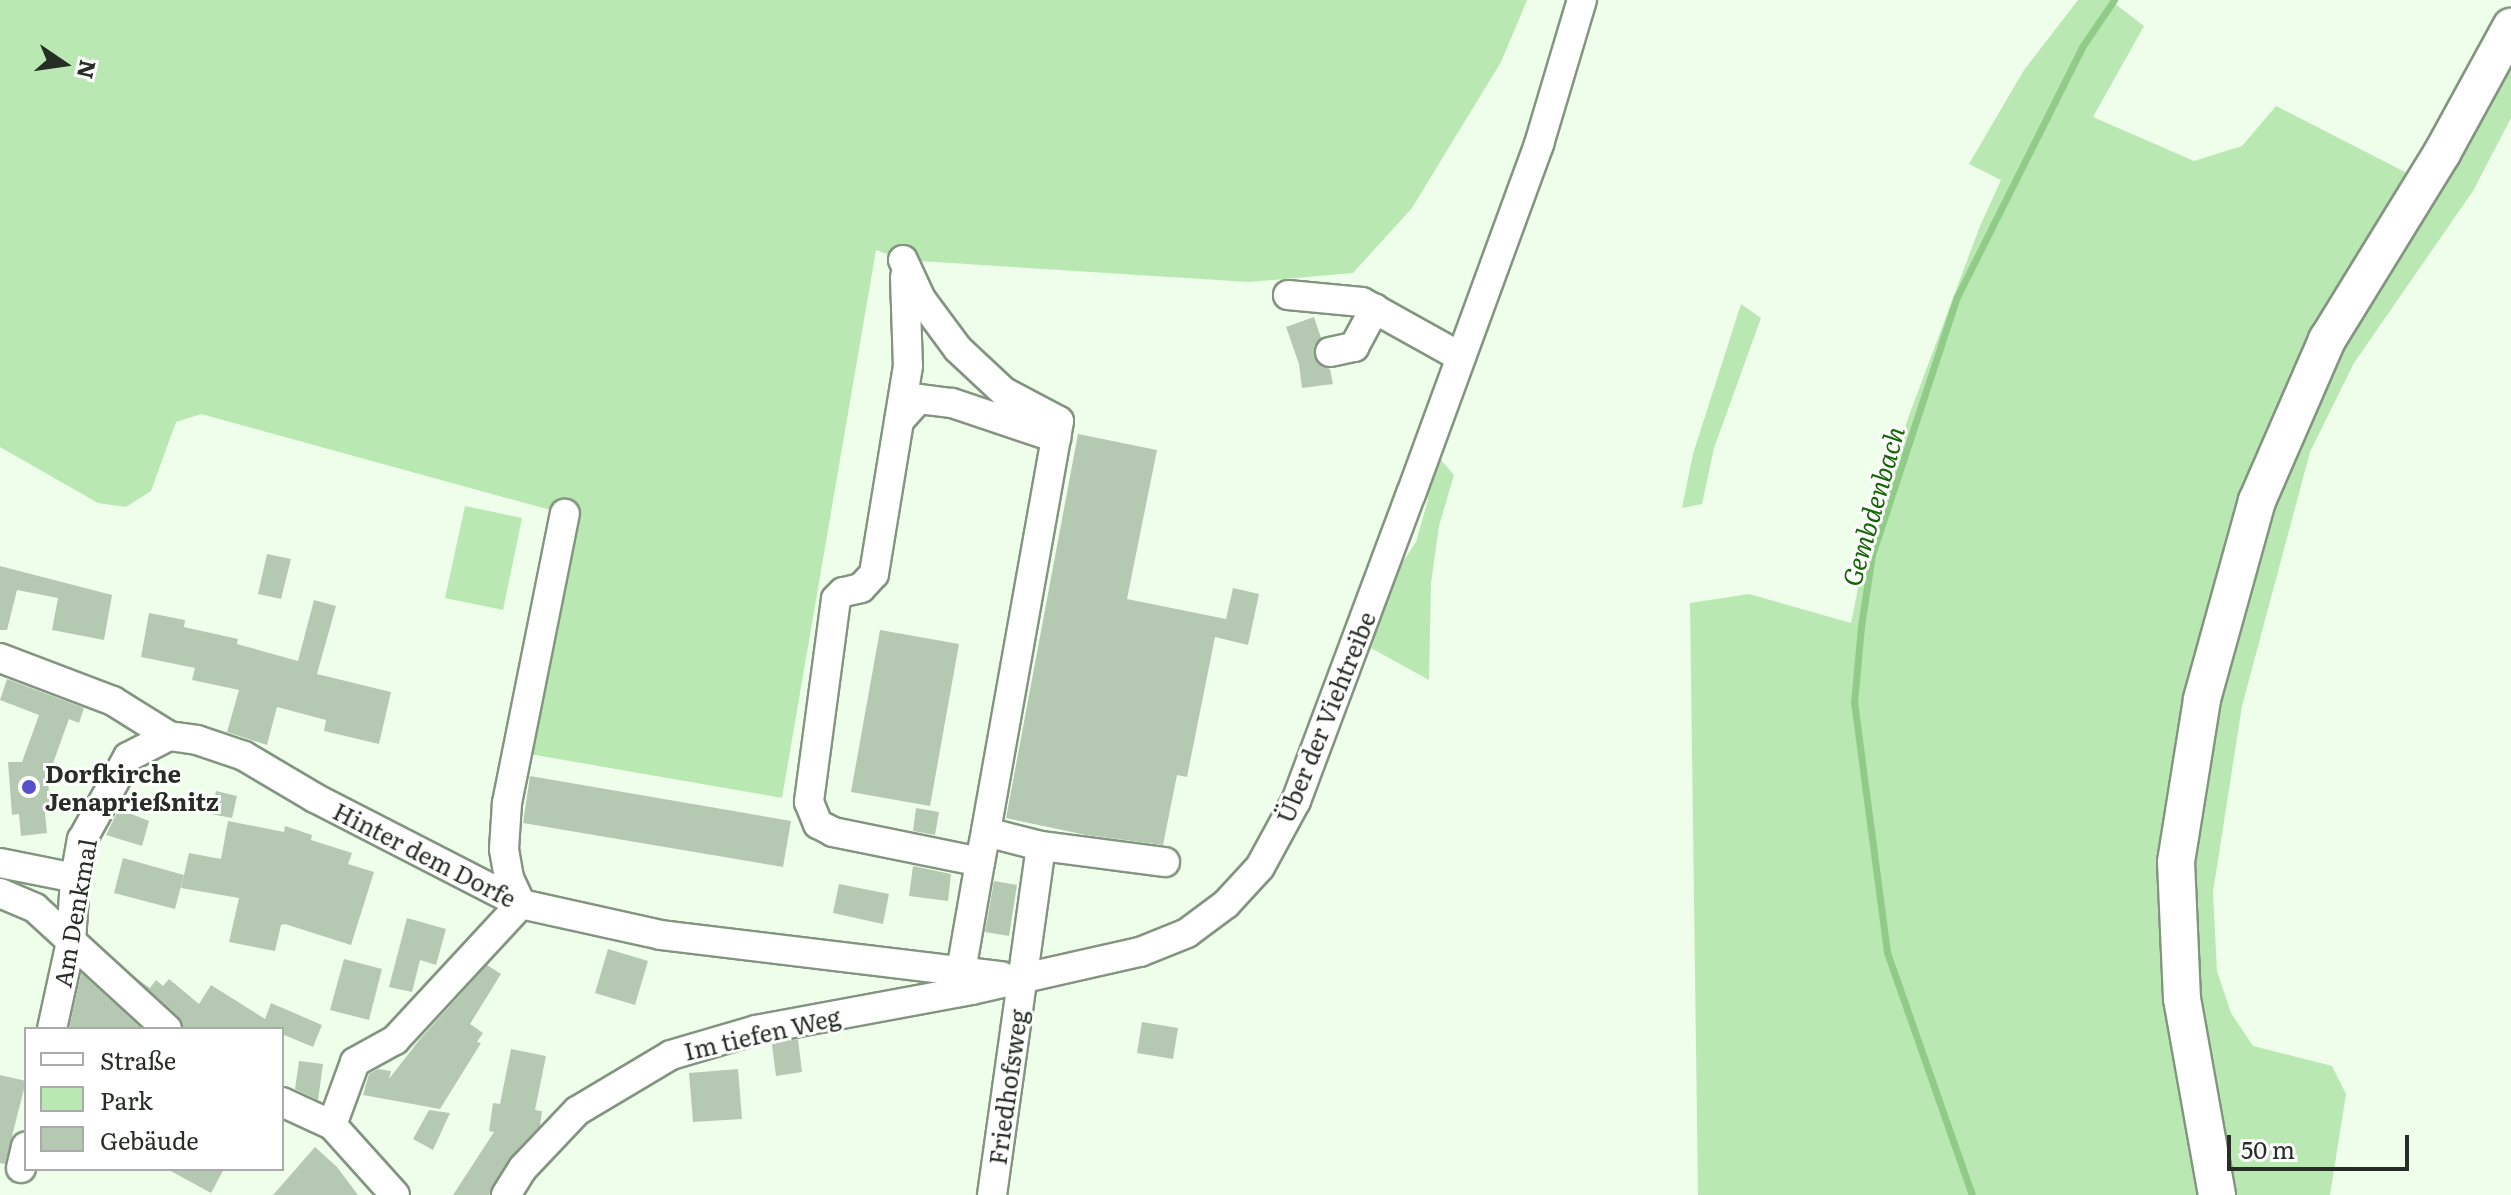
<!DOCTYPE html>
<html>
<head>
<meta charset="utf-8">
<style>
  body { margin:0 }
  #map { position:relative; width:2511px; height:1195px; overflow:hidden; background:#eefeeb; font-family:Literata,serif }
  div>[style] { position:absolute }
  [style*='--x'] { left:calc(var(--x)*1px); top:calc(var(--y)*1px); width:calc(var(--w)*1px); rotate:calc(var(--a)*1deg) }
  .green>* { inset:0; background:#bae8b3 }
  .stream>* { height:7px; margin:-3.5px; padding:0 3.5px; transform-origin:3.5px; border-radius:3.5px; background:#90cc87 }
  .building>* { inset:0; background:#b5c9b2 }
  .roads { filter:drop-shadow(2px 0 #839580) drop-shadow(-2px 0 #839580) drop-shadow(0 2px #839580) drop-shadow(0 -2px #839580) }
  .minor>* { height:28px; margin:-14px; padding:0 14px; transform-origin:14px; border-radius:14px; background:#fff }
  .major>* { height:36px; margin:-18px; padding:0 18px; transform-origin:18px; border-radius:18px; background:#fff }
  .dots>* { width:22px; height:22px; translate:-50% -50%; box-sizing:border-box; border:4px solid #fff; border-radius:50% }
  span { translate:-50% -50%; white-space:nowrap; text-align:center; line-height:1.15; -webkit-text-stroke:6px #fff; paint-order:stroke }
  .street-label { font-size:24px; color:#262e25 }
  .poi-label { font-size:24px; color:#262e25; font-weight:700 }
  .left { translate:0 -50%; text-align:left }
  .water-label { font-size:26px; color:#166607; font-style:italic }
  .legend { position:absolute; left:24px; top:1027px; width:260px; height:144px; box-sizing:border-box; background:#fff; border:2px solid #a8aba8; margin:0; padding:10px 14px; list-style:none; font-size:24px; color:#262e25 }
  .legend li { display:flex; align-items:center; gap:16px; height:40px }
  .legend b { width:40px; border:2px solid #a8aba8 }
  .north { position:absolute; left:24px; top:24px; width:80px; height:80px; -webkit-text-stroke:6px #fff; paint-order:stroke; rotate:103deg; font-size:22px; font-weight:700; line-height:32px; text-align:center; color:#262e25 }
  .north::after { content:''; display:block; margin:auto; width:28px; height:36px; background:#262e25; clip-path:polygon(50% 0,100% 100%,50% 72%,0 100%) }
  .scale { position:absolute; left:2227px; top:1135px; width:182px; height:36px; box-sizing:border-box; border:4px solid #262e25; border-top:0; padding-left:10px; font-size:24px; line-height:28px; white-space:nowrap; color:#262e25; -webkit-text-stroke:6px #fff; paint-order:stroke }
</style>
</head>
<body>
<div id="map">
  <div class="green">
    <i style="clip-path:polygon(0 0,1527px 0,1501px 62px,1412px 208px,1353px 273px,1249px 282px,903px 260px,876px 250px,782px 798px,518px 752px,565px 514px,201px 414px,176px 422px,151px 491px,126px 507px,98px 503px,0 447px)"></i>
    <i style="clip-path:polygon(2078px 0,2110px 0,2144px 26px,2093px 117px,2194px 161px,2242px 146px,2276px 106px,2407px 173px,2319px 330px,2169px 817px,2217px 1195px,1698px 1195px,1690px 603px,1749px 594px,1851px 623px,1866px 549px,1907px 421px,1980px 226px,2001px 180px,1969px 164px,2024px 70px)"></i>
    <i style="clip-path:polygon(2511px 42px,2511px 118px,2473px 191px,2354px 363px,2310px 452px,2242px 706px,2213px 892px,2217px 971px,2231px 1013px,2253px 1046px,2332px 1066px,2346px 1094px,2330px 1195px,2229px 1195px,2193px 974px,2190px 857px,2221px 663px,2306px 411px)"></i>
    <i style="clip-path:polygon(1741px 304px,1761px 318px,1714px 448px,1702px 504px,1682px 508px,1693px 454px)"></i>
    <i style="clip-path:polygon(1435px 453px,1454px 475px,1439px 526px,1431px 583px,1429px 680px,1371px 648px,1394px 575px,1416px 542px,1428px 500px,1425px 481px)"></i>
    <i style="clip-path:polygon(465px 506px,522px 518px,503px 610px,445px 598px)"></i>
  </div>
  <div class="stream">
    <i style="--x:1972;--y:1195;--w:257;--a:-109.3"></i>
    <i style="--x:1887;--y:952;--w:251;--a:-97.5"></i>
    <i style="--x:1854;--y:703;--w:77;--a:-84.8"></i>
    <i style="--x:1861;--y:626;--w:72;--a:-81.2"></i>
    <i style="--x:1872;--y:555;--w:272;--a:-71.8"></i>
    <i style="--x:1957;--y:297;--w:280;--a:-63.4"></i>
    <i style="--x:2082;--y:47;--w:57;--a:-55.8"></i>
  </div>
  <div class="building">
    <i style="clip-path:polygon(1314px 317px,1321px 338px,1314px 346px,1314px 356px,1318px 364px,1330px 369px,1333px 384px,1302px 388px,1299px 364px,1286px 327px)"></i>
    <i style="clip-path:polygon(1078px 434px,1157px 450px,1127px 599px,1226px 619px,1233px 588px,1259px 594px,1248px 645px,1215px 637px,1187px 777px,1177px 775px,1163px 845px,1086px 835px,1006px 818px)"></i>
    <i style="clip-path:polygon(267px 554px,291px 559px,281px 599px,258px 594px)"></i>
    <i style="clip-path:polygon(0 566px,112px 595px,104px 640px,52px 630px,58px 598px,17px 590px,7px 630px,0 630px)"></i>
    <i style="clip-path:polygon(314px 600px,336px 606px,317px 674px,391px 692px,379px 744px,324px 731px,326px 720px,277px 707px,267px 745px,227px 732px,239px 690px,192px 680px,195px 668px,141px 657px,149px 613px,185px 620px,184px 627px,238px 639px,237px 644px,298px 661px)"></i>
    <i style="clip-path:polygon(880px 630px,959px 644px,930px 806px,851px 792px)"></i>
    <i style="clip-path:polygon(7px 679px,84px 708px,79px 723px,69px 719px,48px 777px,50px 812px,45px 813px,47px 833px,21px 836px,19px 814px,12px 815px,8px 762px,22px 762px,39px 715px,0 700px)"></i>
    <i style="clip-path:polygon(530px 776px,791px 821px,783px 867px,523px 823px)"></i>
    <i style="clip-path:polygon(216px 791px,237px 796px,232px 818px,211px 814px)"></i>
    <i style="clip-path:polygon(916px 808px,939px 812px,935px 835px,913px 831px)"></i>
    <i style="clip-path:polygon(119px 809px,149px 821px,142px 846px,106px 835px)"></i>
    <i style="clip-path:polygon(228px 821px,284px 832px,285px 826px,312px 835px,311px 840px,352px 853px,348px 864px,374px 872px,351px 945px,285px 924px,281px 925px,275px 951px,229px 942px,239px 898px,181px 888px,189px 853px,221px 859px)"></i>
    <i style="clip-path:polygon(123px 858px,184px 875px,175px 909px,114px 893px)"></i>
    <i style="clip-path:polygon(913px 866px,951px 874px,948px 901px,909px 896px)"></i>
    <i style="clip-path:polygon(994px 881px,1017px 885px,1009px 936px,985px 932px)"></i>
    <i style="clip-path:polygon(839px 884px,889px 894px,883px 924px,833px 913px)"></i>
    <i style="clip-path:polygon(407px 918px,446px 929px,436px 965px,420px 960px,412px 992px,389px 987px)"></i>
    <i style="clip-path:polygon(608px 949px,648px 961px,635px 1005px,595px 993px)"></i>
    <i style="clip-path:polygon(344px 959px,382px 969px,369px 1020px,330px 1010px)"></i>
    <i style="clip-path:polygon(487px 965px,501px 974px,470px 1024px,483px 1033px,477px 1042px,481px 1043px,440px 1109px,363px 1095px,369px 1074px,378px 1069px,391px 1071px,389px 1079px,420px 1039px)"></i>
    <i style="clip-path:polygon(81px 974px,82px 974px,142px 1029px,69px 1029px)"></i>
    <i style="clip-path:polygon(137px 979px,150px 988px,156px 980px,163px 986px,169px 979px,199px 1004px,211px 985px,265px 1019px,271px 1003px,322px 1025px,313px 1047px,282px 1034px,282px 1029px,184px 1029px,178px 1016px)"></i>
    <i style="clip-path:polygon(1142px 1022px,1178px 1028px,1173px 1059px,1137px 1053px)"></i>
    <i style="clip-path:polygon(798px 1039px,802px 1072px,776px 1076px,772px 1044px)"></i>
    <i style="clip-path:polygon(511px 1049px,546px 1056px,535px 1110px,542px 1111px,540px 1126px,509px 1159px,489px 1195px,453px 1195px,494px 1132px,489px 1131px,493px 1103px,500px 1104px)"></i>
    <i style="clip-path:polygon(299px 1061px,323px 1064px,318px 1100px,295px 1089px)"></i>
    <i style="clip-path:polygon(738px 1069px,742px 1119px,693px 1122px,689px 1073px)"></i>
    <i style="clip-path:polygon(0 1075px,26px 1081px,5px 1164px,0 1163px)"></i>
    <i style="clip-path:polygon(429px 1110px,450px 1113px,433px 1150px,413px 1139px)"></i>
    <i style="clip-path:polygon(315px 1147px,337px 1167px,358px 1195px,273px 1195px)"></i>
    <i style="clip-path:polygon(167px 1169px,224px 1169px,211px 1193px)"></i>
  </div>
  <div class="roads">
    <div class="minor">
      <i style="--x:903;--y:260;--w:43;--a:65.2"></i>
      <i style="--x:921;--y:299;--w:62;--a:53.5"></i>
      <i style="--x:958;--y:349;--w:63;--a:43.1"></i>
      <i style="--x:1004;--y:392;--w:62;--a:27.8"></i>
      <i style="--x:1059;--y:421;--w:417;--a:100.1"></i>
      <i style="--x:986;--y:832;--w:57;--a:14.3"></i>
      <i style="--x:1041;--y:846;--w:125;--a:7.4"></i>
      <i style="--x:905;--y:277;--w:89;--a:88.1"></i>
      <i style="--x:908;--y:366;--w:211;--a:99.3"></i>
      <i style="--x:874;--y:574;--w:19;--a:133"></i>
      <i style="--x:861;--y:588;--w:18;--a:167"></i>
      <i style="--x:843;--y:592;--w:10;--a:135"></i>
      <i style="--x:836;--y:599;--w:205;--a:97.6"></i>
      <i style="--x:809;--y:802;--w:24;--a:68"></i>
      <i style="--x:818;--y:824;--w:17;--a:28"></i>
      <i style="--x:833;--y:832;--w:150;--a:11.5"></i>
      <i style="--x:980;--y:862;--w:31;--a:-79"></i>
      <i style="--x:1288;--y:295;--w:74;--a:5.4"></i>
      <i style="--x:1362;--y:302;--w:113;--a:29.1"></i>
      <i style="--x:1330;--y:352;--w:25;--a:-12"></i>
      <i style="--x:1354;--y:347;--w:44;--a:-61.7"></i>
      <i style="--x:899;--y:421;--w:30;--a:-48"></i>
      <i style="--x:919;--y:399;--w:33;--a:7"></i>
      <i style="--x:952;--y:403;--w:110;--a:18.6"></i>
      <i style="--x:0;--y:658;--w:121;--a:20.8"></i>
      <i style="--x:113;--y:701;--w:66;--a:32"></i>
      <i style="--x:169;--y:736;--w:28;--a:8"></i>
      <i style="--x:197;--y:740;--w:50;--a:18.8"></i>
      <i style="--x:244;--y:756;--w:82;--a:30.6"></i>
      <i style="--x:315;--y:798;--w:232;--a:27.2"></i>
      <i style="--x:521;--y:904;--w:143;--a:12.5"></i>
      <i style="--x:661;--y:935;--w:343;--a:6.9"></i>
      <i style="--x:0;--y:863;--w:76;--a:11.3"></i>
      <i style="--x:0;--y:893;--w:38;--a:23"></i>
      <i style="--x:35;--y:908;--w:179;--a:42.5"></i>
      <i style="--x:521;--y:904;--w:29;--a:-115"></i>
      <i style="--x:509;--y:878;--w:29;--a:-100"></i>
      <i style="--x:504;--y:849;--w:46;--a:-86.3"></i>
      <i style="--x:507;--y:803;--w:295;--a:-78.7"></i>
      <i style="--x:961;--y:971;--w:111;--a:-80.1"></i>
      <i style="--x:52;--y:1029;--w:89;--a:-77.7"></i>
      <i style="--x:71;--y:942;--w:64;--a:-86.4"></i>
      <i style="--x:75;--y:878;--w:39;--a:-80"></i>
      <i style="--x:82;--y:840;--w:95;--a:-61"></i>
      <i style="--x:128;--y:757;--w:46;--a:-27.1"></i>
      <i style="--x:282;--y:1102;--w:55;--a:24.7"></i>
      <i style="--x:332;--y:1125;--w:94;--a:48"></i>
      <i style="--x:332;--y:1125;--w:67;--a:-69.9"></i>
      <i style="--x:355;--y:1062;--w:46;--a:-28.8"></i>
      <i style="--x:395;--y:1040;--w:185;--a:-47.2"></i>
      <i style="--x:21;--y:1168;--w:22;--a:-77"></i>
      <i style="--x:506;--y:1195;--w:32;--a:-58"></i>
      <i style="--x:523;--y:1168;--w:79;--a:-46.5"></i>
      <i style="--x:577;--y:1111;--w:109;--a:-30.8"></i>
      <i style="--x:671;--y:1055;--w:89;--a:-16.4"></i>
      <i style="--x:756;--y:1030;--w:219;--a:-10.5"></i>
      <i style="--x:971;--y:990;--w:173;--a:-12.7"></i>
      <i style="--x:1140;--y:952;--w:51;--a:-22"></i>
      <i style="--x:1187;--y:933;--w:49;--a:-36.6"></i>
      <i style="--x:1226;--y:904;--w:50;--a:-47.4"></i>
      <i style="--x:1260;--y:867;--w:75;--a:-61.4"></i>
      <i style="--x:1296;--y:801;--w:328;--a:-69.5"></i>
      <i style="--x:1411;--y:494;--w:373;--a:-69.9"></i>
      <i style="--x:1539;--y:144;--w:150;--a:-73.4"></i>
      <i style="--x:992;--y:1195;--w:352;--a:-82"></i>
    </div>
    <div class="major">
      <i style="--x:2217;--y:1195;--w:199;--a:-100.1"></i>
      <i style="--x:2182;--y:999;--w:137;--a:-92.5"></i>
      <i style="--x:2176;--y:862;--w:165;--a:-80.9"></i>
      <i style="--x:2202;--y:699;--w:205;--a:-74.5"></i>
      <i style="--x:2257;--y:501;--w:176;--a:-66.5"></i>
      <i style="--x:2327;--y:340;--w:220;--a:-58.4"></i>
      <i style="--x:2442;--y:153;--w:144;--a:-61.3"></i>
    </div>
  </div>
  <div class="dots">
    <i style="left:29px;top:787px;background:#5451c9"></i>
  </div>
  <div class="street-label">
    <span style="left:1325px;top:717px;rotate:-68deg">Über der Viehtreibe</span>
    <span style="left:425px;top:854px;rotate:27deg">Hinter dem Dorfe</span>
    <span style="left:74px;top:913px;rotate:-80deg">Am Denkmal</span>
    <span style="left:762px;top:1033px;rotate:-13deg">Im tiefen Weg</span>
    <span style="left:1007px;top:1087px;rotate:-82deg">Friedhofsweg</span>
  </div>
  <div class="poi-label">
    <span class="left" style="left:45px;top:787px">Dorfkirche<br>Jenaprießnitz</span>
  </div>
  <div class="water-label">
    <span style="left:1872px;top:506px;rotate:-74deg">Gembdenbach</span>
  </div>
  <ul class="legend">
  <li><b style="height:10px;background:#fff"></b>Straße</li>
  <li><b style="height:22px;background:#bae8b3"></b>Park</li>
  <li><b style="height:22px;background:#b5c9b2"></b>Gebäude</li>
  </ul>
  <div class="north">N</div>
  <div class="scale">50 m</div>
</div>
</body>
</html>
